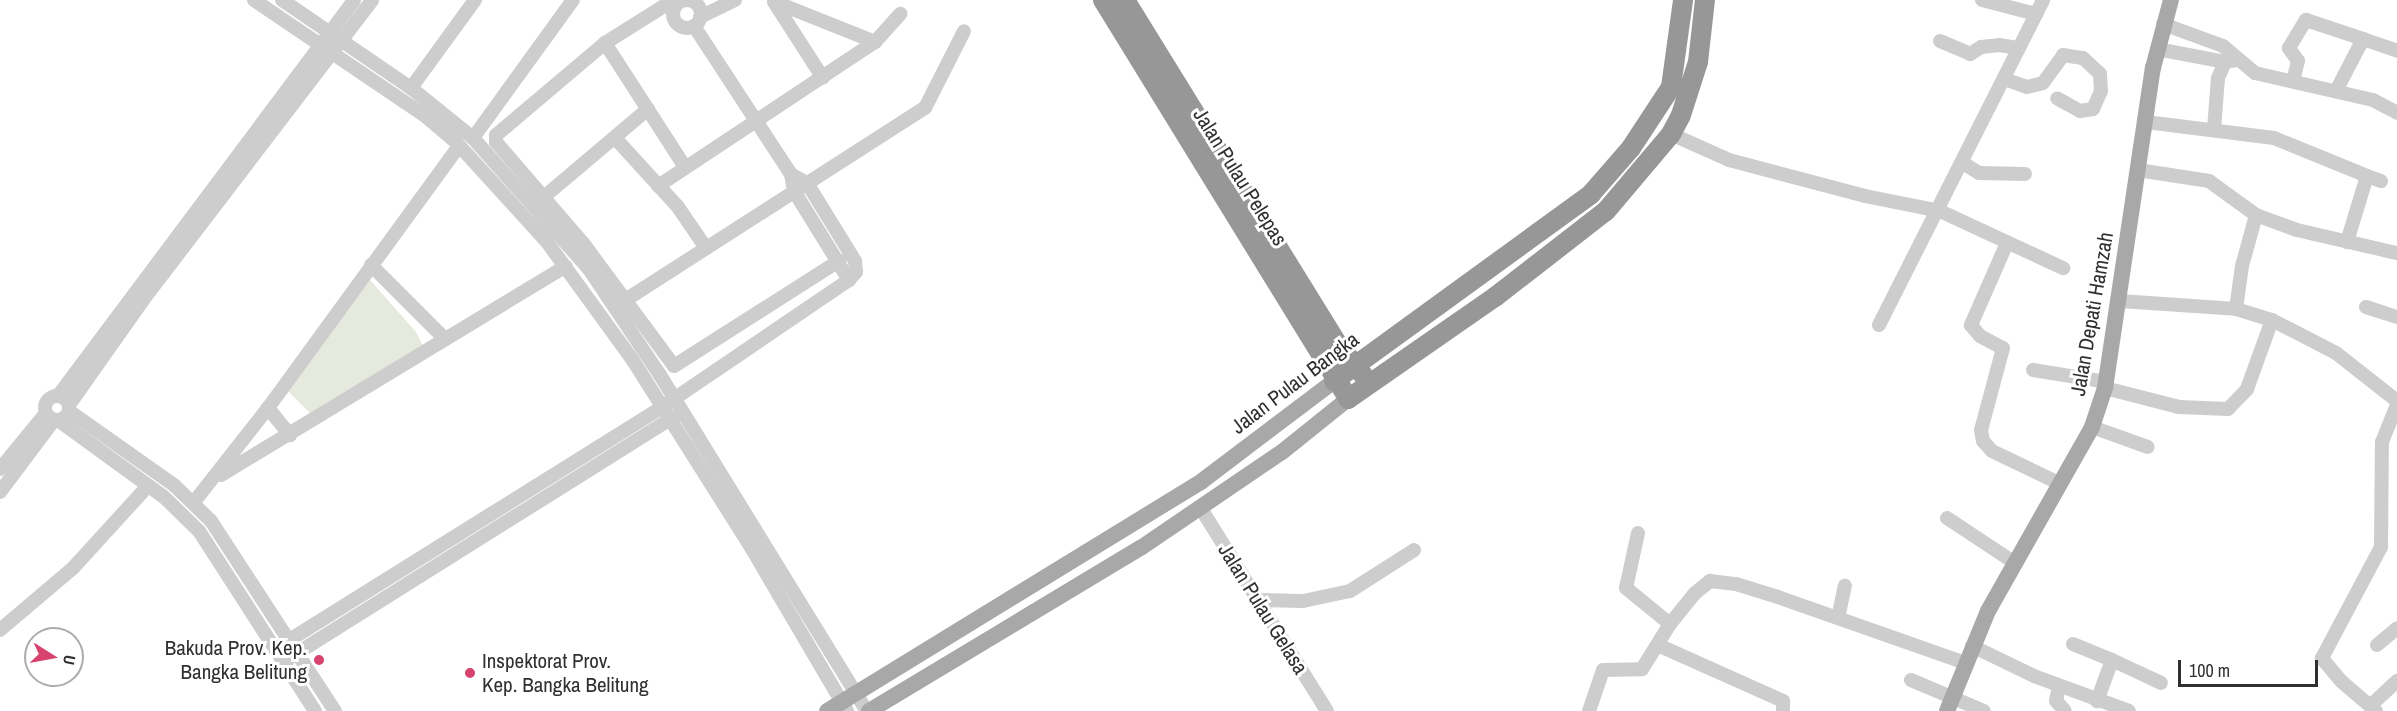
<!DOCTYPE html>
<html>
<head>
<meta charset="utf-8">
<style>
  body { margin:0 }
  #map { position:relative; width:2397px; height:711px; overflow:hidden; background:#fff; font-family:"Archivo Narrow",sans-serif }
  div>[style] { position:absolute }
  [style*='--x'] { left:calc(var(--x)*1px); top:calc(var(--y)*1px); width:calc(var(--w)*1px); rotate:calc(var(--a)*1deg) }
  .green>* { inset:0; background:#e6e9dd }
  .minor>* { height:14px; margin:-7px; padding:0 7px; transform-origin:7px; border-radius:7px; background:#cdcdcd }
  .minor>.ring { margin:-7px; padding:0; box-sizing:content-box; background:none; border:14px solid #cdcdcd; border-radius:50% }
  .major>* { height:16px; margin:-8px; padding:0 8px; transform-origin:8px; border-radius:8px; background:#a8a8a8 }
  .highway>* { height:20px; margin:-10px; padding:0 10px; transform-origin:10px; border-radius:10px; background:#979797 }
  .dots>* { width:16px; height:16px; translate:-50% -50%; box-sizing:border-box; border:3px solid #fff; border-radius:50% }
  span { translate:-50% -50%; white-space:nowrap; text-align:center; line-height:1.15; -webkit-text-stroke:6px #fff; paint-order:stroke }
  .street-label { font-size:21px; color:#303030 }
  .poi-label { font-size:21px; color:#303030 }
  .right { translate:-100% -50%; text-align:right }
  .left { translate:0 -50%; text-align:left }
  .north { position:absolute; left:24px; top:627px; width:60px; height:60px; box-sizing:border-box; background:#fff; border:2px solid #acacac; border-radius:50%; rotate:101deg; font-size:16px; font-weight:700; line-height:24px; text-align:center; color:#303030 }
  .north::after { content:''; display:block; margin:auto; width:21px; height:27px; background:#d8426f; clip-path:polygon(50% 0,100% 100%,50% 72%,0 100%) }
  .scale { position:absolute; left:2178px; top:660px; width:140px; height:27px; box-sizing:border-box; border:3px solid #303030; border-top:0; padding-left:8px; font-size:18px; line-height:21px; white-space:nowrap; color:#303030; -webkit-text-stroke:4px #fff; paint-order:stroke }
</style>
</head>
<body>
<div id="map">
  <div class="green">
    <i style="clip-path:polygon(370px 280px,416px 332px,423px 346px,310px 413px,286px 389px)"></i>
  </div>
  <div class="minor">
    <i style="--x:254;--y:0;--w:205;--a:34.1"></i>
    <i style="--x:424;--y:115;--w:42;--a:40.2"></i>
    <i style="--x:456;--y:142;--w:135;--a:47.7"></i>
    <i style="--x:547;--y:242;--w:145;--a:54"></i>
    <i style="--x:632;--y:359;--w:225;--a:57.7"></i>
    <i style="--x:752;--y:549;--w:188;--a:59.6"></i>
    <i style="--x:282;--y:0;--w:156;--a:34.3"></i>
    <i style="--x:411;--y:88;--w:80;--a:38.9"></i>
    <i style="--x:473;--y:138;--w:175;--a:48.5"></i>
    <i style="--x:589;--y:269;--w:128;--a:56.2"></i>
    <i style="--x:660;--y:375;--w:395;--a:58.4"></i>
    <i style="--x:1982;--y:0;--w:56;--a:14.5"></i>
    <i class="ring" style="left:673px;top:0;width:14px;height:14px"></i>
    <i style="--x:774;--y:2;--w:90;--a:57.2"></i>
    <i style="--x:775;--y:2;--w:108;--a:21.8"></i>
    <i style="--x:676;--y:5;--w:12;--a:175"></i>
    <i style="--x:664;--y:6;--w:70;--a:147.9"></i>
    <i style="--x:605;--y:43;--w:143;--a:139.8"></i>
    <i style="--x:496;--y:135;--w:7;--a:90"></i>
    <i style="--x:496;--y:142;--w:133;--a:49.3"></i>
    <i style="--x:583;--y:243;--w:153;--a:53.5"></i>
    <i style="--x:674;--y:366;--w:196;--a:-32.5"></i>
    <i style="--x:700;--y:17;--w:39;--a:-26"></i>
    <i style="--x:2163;--y:24;--w:64;--a:20.1"></i>
    <i style="--x:2223;--y:46;--w:42;--a:40.2"></i>
    <i style="--x:2255;--y:73;--w:121;--a:12.9"></i>
    <i style="--x:2373;--y:100;--w:27;--a:28"></i>
    <i style="--x:694;--y:26;--w:177;--a:56.8"></i>
    <i style="--x:2363;--y:39;--w:36;--a:19"></i>
    <i style="--x:1940;--y:41;--w:33;--a:23"></i>
    <i style="--x:1970;--y:54;--w:13;--a:-32"></i>
    <i style="--x:1981;--y:47;--w:18;--a:-6"></i>
    <i style="--x:1999;--y:45;--w:20;--a:9"></i>
    <i style="--x:605;--y:43;--w:148;--a:57.2"></i>
    <i style="--x:2157;--y:49;--w:69;--a:10.8"></i>
    <i style="--x:2225;--y:62;--w:11;--a:-10"></i>
    <i style="--x:2004;--y:79;--w:24;--a:19"></i>
    <i style="--x:2027;--y:87;--w:16;--a:-14"></i>
    <i style="--x:2043;--y:83;--w:34;--a:-54"></i>
    <i style="--x:2063;--y:55;--w:20;--a:9"></i>
    <i style="--x:2083;--y:58;--w:23;--a:43"></i>
    <i style="--x:2100;--y:74;--w:17;--a:87"></i>
    <i style="--x:2101;--y:91;--w:20;--a:114"></i>
    <i style="--x:2093;--y:109;--w:13;--a:171"></i>
    <i style="--x:2080;--y:111;--w:26;--a:-151"></i>
    <i style="--x:2293;--y:81;--w:21;--a:-76"></i>
    <i style="--x:2298;--y:61;--w:16;--a:-125"></i>
    <i style="--x:2289;--y:48;--w:33;--a:-59"></i>
    <i style="--x:2306;--y:20;--w:60;--a:18.4"></i>
    <i style="--x:2363;--y:39;--w:59;--a:117.4"></i>
    <i style="--x:411;--y:88;--w:109;--a:-54"></i>
    <i style="--x:2146;--y:122;--w:129;--a:7.1"></i>
    <i style="--x:2274;--y:138;--w:100;--a:22.2"></i>
    <i style="--x:2367;--y:176;--w:69;--a:106.9"></i>
    <i style="--x:2214;--y:129;--w:51;--a:-85.5"></i>
    <i style="--x:2218;--y:78;--w:17;--a:-66"></i>
    <i style="--x:1671;--y:134;--w:64;--a:24.1"></i>
    <i style="--x:1729;--y:160;--w:141;--a:14.8"></i>
    <i style="--x:1865;--y:196;--w:76;--a:11.3"></i>
    <i style="--x:1940;--y:211;--w:136;--a:24.9"></i>
    <i style="--x:473;--y:138;--w:170;--a:-54.1"></i>
    <i style="--x:616;--y:139;--w:92;--a:47.6"></i>
    <i style="--x:678;--y:207;--w:50;--a:55.7"></i>
    <i style="--x:1963;--y:163;--w:19;--a:32"></i>
    <i style="--x:1979;--y:173;--w:46;--a:1.2"></i>
    <i style="--x:2138;--y:170;--w:72;--a:8.8"></i>
    <i style="--x:2209;--y:181;--w:58;--a:35.9"></i>
    <i style="--x:2256;--y:215;--w:44;--a:20.1"></i>
    <i style="--x:2297;--y:230;--w:103;--a:13"></i>
    <i style="--x:2367;--y:176;--w:15;--a:20"></i>
    <i style="--x:658;--y:186;--w:260;--a:-33.6"></i>
    <i style="--x:875;--y:42;--w:38;--a:-48"></i>
    <i style="--x:545;--y:196;--w:135;--a:-40.2"></i>
    <i style="--x:2007;--y:243;--w:90;--a:113.7"></i>
    <i style="--x:1971;--y:325;--w:14;--a:51"></i>
    <i style="--x:1980;--y:336;--w:26;--a:28"></i>
    <i style="--x:2003;--y:348;--w:85;--a:105"></i>
    <i style="--x:1981;--y:430;--w:11;--a:80"></i>
    <i style="--x:1983;--y:441;--w:13;--a:48"></i>
    <i style="--x:1992;--y:451;--w:76;--a:25.6"></i>
    <i style="--x:371;--y:265;--w:105;--a:45"></i>
    <i style="--x:627;--y:299;--w:354;--a:-32.7"></i>
    <i style="--x:925;--y:108;--w:86;--a:-63.1"></i>
    <i style="--x:2120;--y:301;--w:116;--a:3.9"></i>
    <i style="--x:2236;--y:309;--w:38;--a:17"></i>
    <i style="--x:2272;--y:320;--w:72;--a:27.3"></i>
    <i style="--x:2336;--y:353;--w:78;--a:38.2"></i>
    <i style="--x:2366;--y:307;--w:33;--a:18"></i>
    <i style="--x:2236;--y:309;--w:43;--a:-82.1"></i>
    <i style="--x:2242;--y:266;--w:53;--a:-74.6"></i>
    <i style="--x:1879;--y:325;--w:364;--a:-63.2"></i>
    <i style="--x:2033;--y:370;--w:74;--a:9.3"></i>
    <i style="--x:2105;--y:388;--w:76;--a:14.4"></i>
    <i style="--x:2179;--y:407;--w:49;--a:2.3"></i>
    <i style="--x:2228;--y:409;--w:28;--a:-46"></i>
    <i style="--x:2247;--y:389;--w:73;--a:-70.1"></i>
    <i class="ring" style="left:45px;top:396px;width:10px;height:10px"></i>
    <i style="--x:58;--y:396;--w:494;--a:-53.2"></i>
    <i style="--x:69;--y:405;--w:128;--a:-54.8"></i>
    <i style="--x:143;--y:300;--w:377;--a:-52.6"></i>
    <i style="--x:268;--y:408;--w:35;--a:51"></i>
    <i style="--x:69;--y:411;--w:128;--a:35.2"></i>
    <i style="--x:174;--y:485;--w:52;--a:44.2"></i>
    <i style="--x:211;--y:521;--w:227;--a:56.9"></i>
    <i style="--x:58;--y:420;--w:131;--a:36"></i>
    <i style="--x:164;--y:497;--w:49;--a:44.2"></i>
    <i style="--x:199;--y:531;--w:214;--a:57.2"></i>
    <i style="--x:2092;--y:427;--w:59;--a:19.7"></i>
    <i style="--x:0;--y:469;--w:72;--a:-50.6"></i>
    <i style="--x:221;--y:475;--w:403;--a:-31.2"></i>
    <i style="--x:0;--y:492;--w:90;--a:-53.1"></i>
    <i style="--x:194;--y:502;--w:120;--a:-51.8"></i>
    <i style="--x:268;--y:408;--w:324;--a:-53.9"></i>
    <i style="--x:1200;--y:507;--w:240;--a:58.1"></i>
    <i style="--x:1947;--y:518;--w:82;--a:33.5"></i>
    <i style="--x:1638;--y:533;--w:56;--a:102.3"></i>
    <i style="--x:1626;--y:588;--w:57;--a:39.3"></i>
    <i style="--x:1257;--y:600;--w:46;--a:1.2"></i>
    <i style="--x:1303;--y:601;--w:48;--a:-12"></i>
    <i style="--x:1350;--y:591;--w:76;--a:-32.6"></i>
    <i style="--x:1838;--y:618;--w:33;--a:-78"></i>
    <i style="--x:0;--y:630;--w:96;--a:-40.3"></i>
    <i style="--x:73;--y:568;--w:111;--a:-47.6"></i>
    <i style="--x:2073;--y:644;--w:42;--a:22.3"></i>
    <i style="--x:2112;--y:660;--w:44;--a:110.1"></i>
    <i style="--x:2377;--y:645;--w:26;--a:-40"></i>
    <i style="--x:1660;--y:646;--w:135;--a:24.1"></i>
    <i style="--x:1783;--y:701;--w:10;--a:90"></i>
    <i style="--x:1972;--y:646;--w:69;--a:25.8"></i>
    <i style="--x:2034;--y:676;--w:101;--a:20.2"></i>
    <i style="--x:275;--y:649;--w:456;--a:-32"></i>
    <i style="--x:662;--y:407;--w:226;--a:-34.2"></i>
    <i style="--x:849;--y:280;--w:11;--a:-49"></i>
    <i style="--x:856;--y:272;--w:11;--a:-95"></i>
    <i style="--x:855;--y:261;--w:92;--a:-121.6"></i>
    <i style="--x:807;--y:183;--w:18;--a:-151"></i>
    <i style="--x:791;--y:174;--w:17;--a:80"></i>
    <i style="--x:794;--y:191;--w:105;--a:58.3"></i>
    <i style="--x:2112;--y:660;--w:54;--a:25.1"></i>
    <i style="--x:283;--y:662;--w:466;--a:-32.1"></i>
    <i style="--x:1911;--y:680;--w:79;--a:23"></i>
    <i style="--x:2059;--y:686;--w:15;--a:101"></i>
    <i style="--x:2056;--y:701;--w:13;--a:48"></i>
    <i style="--x:2370;--y:706;--w:37;--a:-43"></i>
    <i style="--x:1589;--y:711;--w:43;--a:-71.1"></i>
    <i style="--x:1603;--y:670;--w:39;--a:-1"></i>
    <i style="--x:1642;--y:669;--w:53;--a:-58.1"></i>
    <i style="--x:1670;--y:624;--w:38;--a:-51"></i>
    <i style="--x:1694;--y:594;--w:21;--a:-39"></i>
    <i style="--x:1710;--y:581;--w:26;--a:7"></i>
    <i style="--x:1736;--y:584;--w:44;--a:17.2"></i>
    <i style="--x:1778;--y:597;--w:198;--a:19.4"></i>
    <i style="--x:2376;--y:711;--w:46;--a:-139.4"></i>
    <i style="--x:2341;--y:681;--w:30;--a:-130"></i>
    <i style="--x:2322;--y:658;--w:126;--a:-62"></i>
    <i style="--x:2381;--y:547;--w:105;--a:-89.5"></i>
    <i style="--x:2382;--y:442;--w:40;--a:-68"></i>
  </div>
  <div class="major">
    <i style="--x:827;--y:711;--w:440;--a:-31.5"></i>
    <i style="--x:1202;--y:481;--w:166;--a:-37.1"></i>
    <i style="--x:869;--y:711;--w:318;--a:-31"></i>
    <i style="--x:1142;--y:547;--w:169;--a:-34.2"></i>
    <i style="--x:1282;--y:452;--w:85;--a:-38.8"></i>
    <i style="--x:1947;--y:711;--w:108;--a:-67.7"></i>
    <i style="--x:1988;--y:611;--w:211;--a:-60.5"></i>
    <i style="--x:2092;--y:427;--w:41;--a:-71.6"></i>
    <i style="--x:2105;--y:388;--w:324;--a:-81.5"></i>
    <i style="--x:2153;--y:68;--w:70;--a:-75.2"></i>
  </div>
  <div class="highway">
    <i style="--x:1103;--y:0;--w:468;--a:58.4"></i>
    <i style="--x:1348;--y:399;--w:179;--a:-34.8"></i>
    <i style="--x:1495;--y:297;--w:140;--a:-37.8"></i>
    <i style="--x:1606;--y:211;--w:101;--a:-49.8"></i>
    <i style="--x:1671;--y:134;--w:21;--a:-62"></i>
    <i style="--x:1681;--y:115;--w:56;--a:-72.2"></i>
    <i style="--x:1698;--y:62;--w:62;--a:-83.6"></i>
    <i style="--x:1125;--y:0;--w:403;--a:58.3"></i>
    <i style="--x:1337;--y:343;--w:41;--a:50.9"></i>
    <i style="--x:1334;--y:381;--w:318;--a:-36"></i>
    <i style="--x:1591;--y:194;--w:61;--a:-49"></i>
    <i style="--x:1631;--y:148;--w:73;--a:-56.7"></i>
    <i style="--x:1671;--y:87;--w:88;--a:-82.1"></i>
  </div>
  <div class="dots">
    <i style="left:319px;top:660px;background:#d8426f"></i>
    <i style="left:470px;top:673px;background:#d8426f"></i>
  </div>
  <div class="street-label">
    <span style="left:1240px;top:177px;rotate:58deg">Jalan Pulau Pelepas</span>
    <span style="left:2092px;top:314px;rotate:-80deg">Jalan Depati Hamzah</span>
    <span style="left:1295px;top:383px;rotate:-37deg">Jalan Pulau Bangka</span>
    <span style="left:1263px;top:609px;rotate:58deg">Jalan Pulau Gelasa</span>
  </div>
  <div class="poi-label">
    <span class="right" style="left:307px;top:660px">Bakuda Prov. Kep.<br>Bangka Belitung</span>
    <span class="left" style="left:482px;top:673px">Inspektorat Prov.<br>Kep. Bangka Belitung</span>
  </div>
  <div class="north">U</div>
  <div class="scale">100 m</div>
</div>
</body>
</html>
